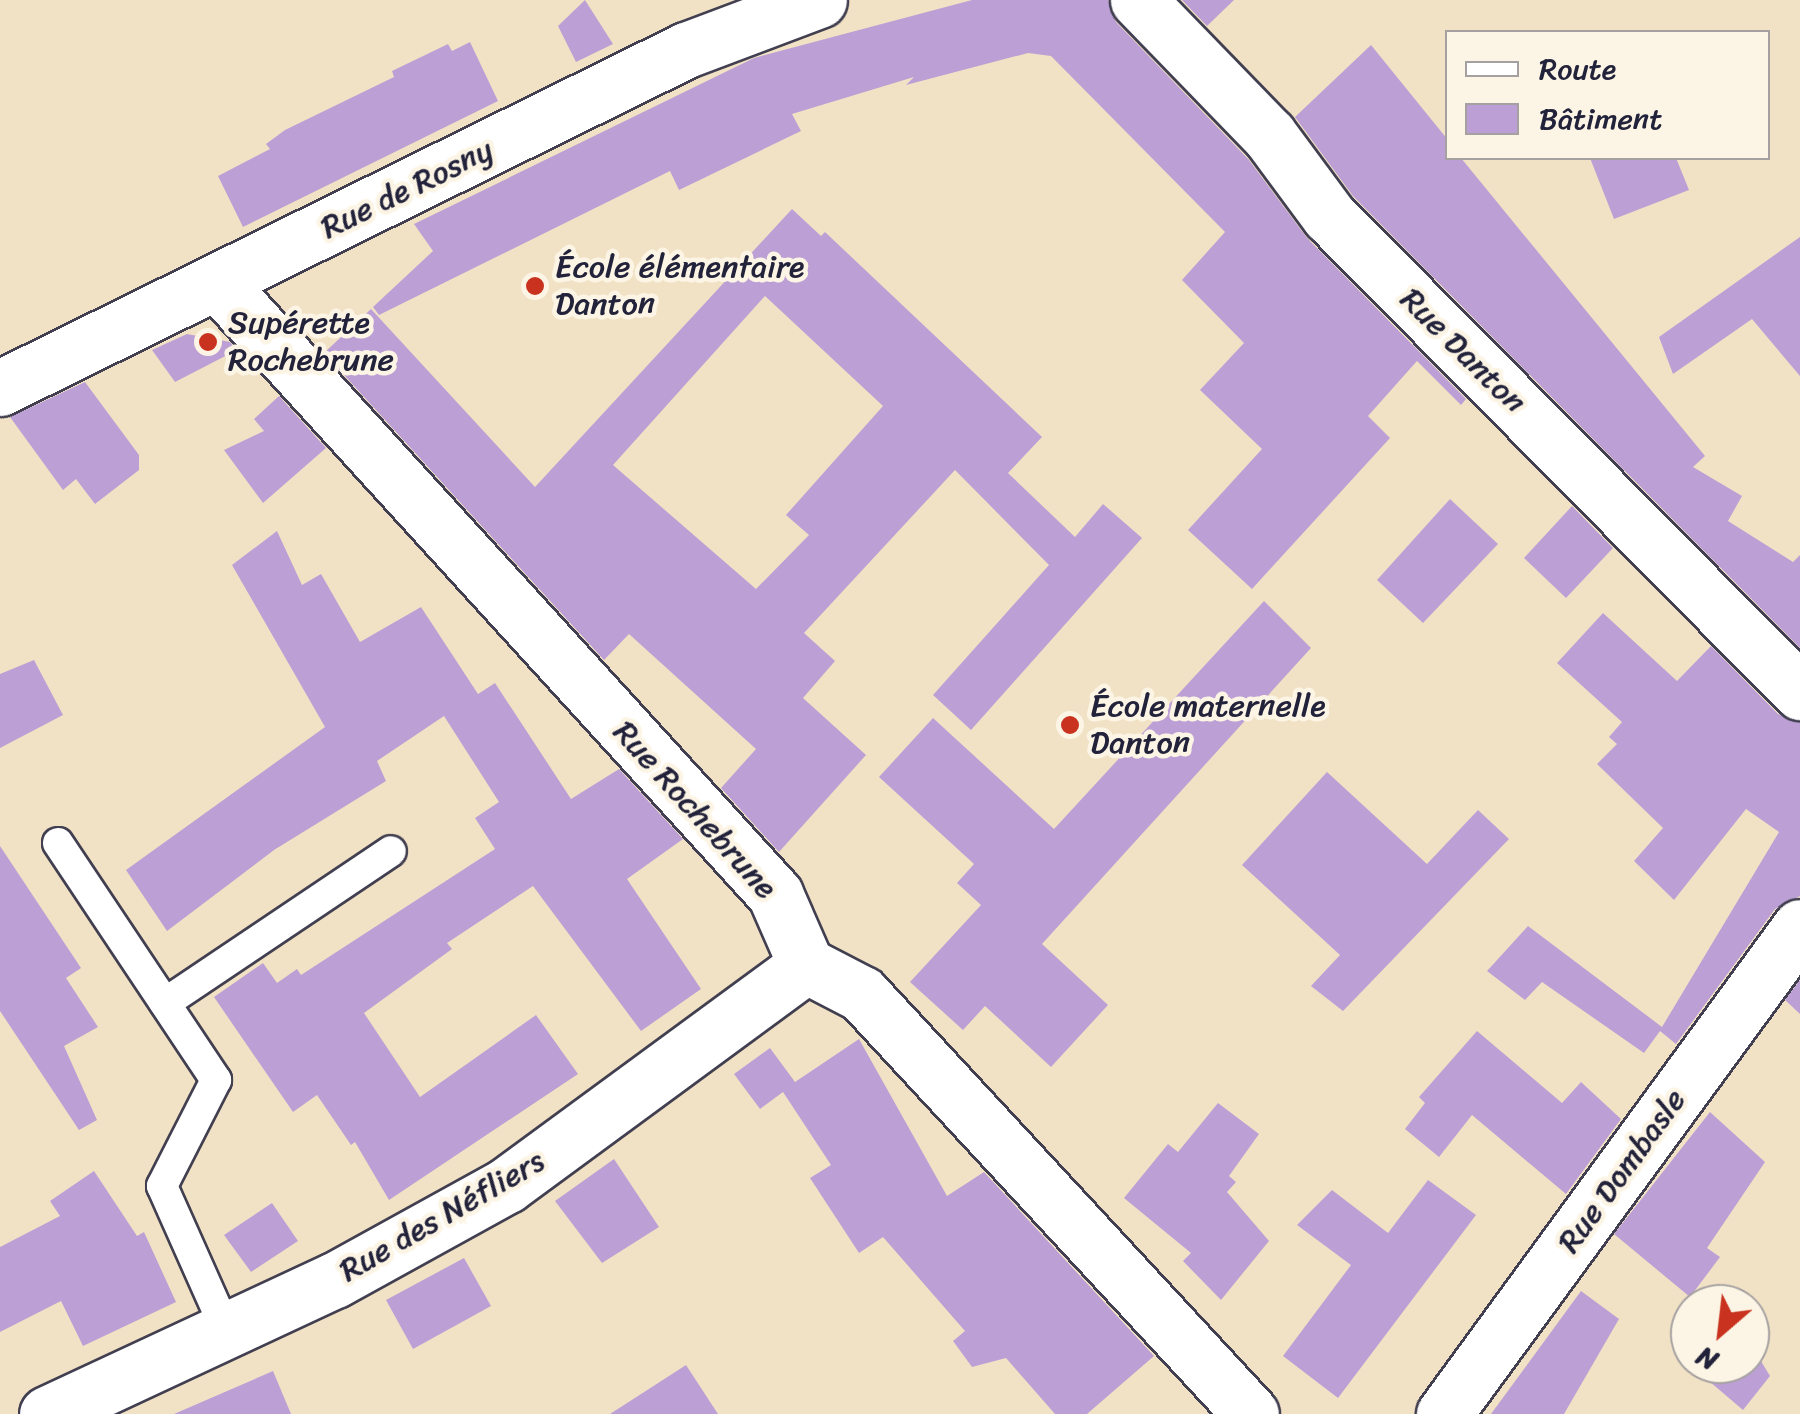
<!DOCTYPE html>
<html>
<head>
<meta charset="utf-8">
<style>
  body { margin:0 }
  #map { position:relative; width:1800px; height:1414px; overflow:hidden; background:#f2e2c5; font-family:Sriracha,sans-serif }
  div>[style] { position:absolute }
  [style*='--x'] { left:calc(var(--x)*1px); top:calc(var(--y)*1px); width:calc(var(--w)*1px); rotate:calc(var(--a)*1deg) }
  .building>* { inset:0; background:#bca0d5 }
  .roads { filter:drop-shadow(2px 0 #413f50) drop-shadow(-2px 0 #413f50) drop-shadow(0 2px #413f50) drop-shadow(0 -2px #413f50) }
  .lane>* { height:30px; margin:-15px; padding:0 15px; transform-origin:15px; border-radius:15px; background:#fff }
  .street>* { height:55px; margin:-27.5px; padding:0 27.5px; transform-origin:27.5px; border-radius:27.5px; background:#fff }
  .secondary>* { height:55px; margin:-27.5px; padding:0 27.5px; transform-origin:27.5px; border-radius:27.5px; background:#fff }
  .dots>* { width:28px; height:28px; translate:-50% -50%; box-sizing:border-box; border:5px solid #fcf5e5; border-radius:50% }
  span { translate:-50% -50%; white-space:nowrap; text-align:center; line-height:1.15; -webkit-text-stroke:9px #fcf5e5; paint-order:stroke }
  .street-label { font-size:32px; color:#22223b }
  .poi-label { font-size:32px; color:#22223b }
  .left { translate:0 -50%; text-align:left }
  .legend { position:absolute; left:1445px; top:30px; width:325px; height:130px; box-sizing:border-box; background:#fcf5e5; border:2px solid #a5a1a1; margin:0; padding:12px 18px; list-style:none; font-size:30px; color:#22223b }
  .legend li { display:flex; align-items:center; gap:20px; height:50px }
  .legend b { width:50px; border:2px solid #a5a1a1 }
  .north { position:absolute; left:1670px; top:1284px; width:100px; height:100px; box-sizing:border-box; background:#fcf5e5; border:2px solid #a5a1a1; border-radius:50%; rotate:208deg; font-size:28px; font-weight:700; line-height:40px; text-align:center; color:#22223b }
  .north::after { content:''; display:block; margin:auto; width:35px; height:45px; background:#c8321e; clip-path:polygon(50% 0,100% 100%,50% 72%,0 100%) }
</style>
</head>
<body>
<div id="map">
  <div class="building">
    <i style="clip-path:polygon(585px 0,613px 44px,576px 62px,558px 26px)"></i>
    <i style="clip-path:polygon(972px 0,1108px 0,1116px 22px,1249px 160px,1307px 238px,1466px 399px,1461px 405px,1417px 361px,1368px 416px,1390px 438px,1252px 589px,1188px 530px,1262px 449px,1200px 390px,1244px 343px,1182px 280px,1225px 232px,1051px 56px,1028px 53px,906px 85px,914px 77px,792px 114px,801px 131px,679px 190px,670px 171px,379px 315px,373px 307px,433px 251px,414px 224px,754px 58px)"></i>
    <i style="clip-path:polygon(1182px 0,1234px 0,1207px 26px)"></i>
    <i style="clip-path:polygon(470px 42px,498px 101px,243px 227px,218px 176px,270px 149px,266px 144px,285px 130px,394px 77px,392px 71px,448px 44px,452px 51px)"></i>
    <i style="clip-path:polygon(1371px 45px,1448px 140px,1448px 158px,1461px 158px,1705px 456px,1693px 467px,1742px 496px,1728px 521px,1793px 562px,1800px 555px,1800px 648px,1353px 196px,1295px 117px)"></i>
    <i style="clip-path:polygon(1590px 158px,1676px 158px,1689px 190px,1614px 219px)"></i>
    <i style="clip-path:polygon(evenodd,792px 209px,821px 236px,825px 232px,1042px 437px,1008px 473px,1075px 537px,1103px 504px,1142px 538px,971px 730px,933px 695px,1049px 565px,955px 470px,804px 633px,835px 661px,803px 698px,866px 755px,779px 852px,721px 788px,756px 749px,629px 634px,604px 660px,324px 353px,371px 309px,535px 487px,792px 209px,765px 296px,883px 406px,786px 515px,809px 535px,756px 589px,613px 465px,765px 296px)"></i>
    <i style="clip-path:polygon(1800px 237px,1800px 376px,1752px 319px,1673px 374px,1659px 337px)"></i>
    <i style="clip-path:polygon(187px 334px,230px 342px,237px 350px,175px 382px,152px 350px)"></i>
    <i style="clip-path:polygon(85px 382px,139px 455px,139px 470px,95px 504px,76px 479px,63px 490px,10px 417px)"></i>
    <i style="clip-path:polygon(279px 396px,326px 448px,263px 503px,224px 450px,264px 431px,254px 419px)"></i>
    <i style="clip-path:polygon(1450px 499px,1498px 544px,1423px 623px,1377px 580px)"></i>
    <i style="clip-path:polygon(1572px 506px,1613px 548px,1566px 598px,1524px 558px)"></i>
    <i style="clip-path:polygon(277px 531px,302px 585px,321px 574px,360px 642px,421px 607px,478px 694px,495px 683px,571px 799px,619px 769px,683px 839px,627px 879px,701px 989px,641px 1031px,533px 886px,447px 943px,452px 949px,364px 1013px,420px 1097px,536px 1015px,578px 1074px,389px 1200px,355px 1142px,351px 1145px,317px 1095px,293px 1112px,214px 997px,263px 963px,277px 983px,297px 969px,301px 975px,495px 849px,475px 818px,499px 802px,444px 716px,377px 761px,386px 781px,274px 850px,167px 931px,126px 870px,325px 727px,232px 565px)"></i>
    <i style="clip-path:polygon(1264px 601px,1311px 648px,1042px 944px,1108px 1005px,1051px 1067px,985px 1006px,963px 1030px,910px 982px,981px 905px,957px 883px,974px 864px,879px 777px,933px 718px,1054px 829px)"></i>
    <i style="clip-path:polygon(1603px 613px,1677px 681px,1711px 646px,1778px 714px,1800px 722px,1800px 896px,1775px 909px,1676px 1044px,1660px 1031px,1644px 1053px,1542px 982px,1525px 1000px,1487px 971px,1528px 926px,1662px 1027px,1779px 832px,1746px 809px,1674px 900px,1634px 861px,1663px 828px,1597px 764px,1617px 744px,1609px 737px,1622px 722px,1557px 663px)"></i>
    <i style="clip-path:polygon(34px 660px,63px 715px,0 748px,0 674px)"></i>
    <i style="clip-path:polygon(1327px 772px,1427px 864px,1478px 810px,1509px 839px,1343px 1011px,1311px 986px,1340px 955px,1242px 865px)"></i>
    <i style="clip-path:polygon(0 846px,81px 968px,66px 978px,98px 1027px,64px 1046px,97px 1120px,79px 1130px,0 1011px)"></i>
    <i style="clip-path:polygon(1800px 980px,1800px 1014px,1785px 1000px)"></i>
    <i style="clip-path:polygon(1477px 1031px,1562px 1103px,1581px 1082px,1621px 1119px,1566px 1194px,1472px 1115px,1439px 1157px,1405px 1129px,1425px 1103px,1419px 1097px)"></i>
    <i style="clip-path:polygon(859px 1039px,947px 1196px,984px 1172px,1154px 1356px,1087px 1414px,1055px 1414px,1006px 1358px,972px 1367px,953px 1341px,965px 1331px,883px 1237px,859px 1253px,810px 1178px,831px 1165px,783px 1092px,760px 1109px,734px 1074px,770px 1048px,795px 1082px)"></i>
    <i style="clip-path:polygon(1218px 1103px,1259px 1134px,1229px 1176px,1236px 1182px,1227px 1192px,1269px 1241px,1221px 1300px,1183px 1261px,1191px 1253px,1124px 1198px,1168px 1144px,1178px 1152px)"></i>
    <i style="clip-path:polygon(1710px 1112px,1765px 1162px,1707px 1248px,1720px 1257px,1690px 1297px,1614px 1234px)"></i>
    <i style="clip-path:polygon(614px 1159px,659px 1227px,602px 1263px,555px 1201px)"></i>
    <i style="clip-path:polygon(94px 1171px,137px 1236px,144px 1232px,176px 1302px,83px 1346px,61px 1301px,0 1332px,0 1247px,60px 1216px,50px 1201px)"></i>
    <i style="clip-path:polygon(1428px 1180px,1476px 1215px,1338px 1398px,1283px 1356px,1351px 1265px,1297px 1225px,1332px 1190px,1388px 1233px)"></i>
    <i style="clip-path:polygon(272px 1203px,298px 1241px,251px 1272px,224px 1235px)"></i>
    <i style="clip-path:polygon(464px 1258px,491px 1306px,413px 1349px,386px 1300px)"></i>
    <i style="clip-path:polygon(1581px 1291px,1619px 1319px,1564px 1414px,1491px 1414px)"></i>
    <i style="clip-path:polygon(1750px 1343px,1770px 1376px,1743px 1410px,1696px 1370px,1701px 1364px,1750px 1364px)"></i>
    <i style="clip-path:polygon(686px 1365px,718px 1414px,610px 1414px)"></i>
    <i style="clip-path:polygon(273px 1371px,291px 1414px,174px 1414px)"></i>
  </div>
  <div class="roads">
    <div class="lane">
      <i style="--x:58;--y:843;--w:285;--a:56.3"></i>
      <i style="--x:216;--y:1080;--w:119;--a:117"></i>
      <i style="--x:162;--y:1186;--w:160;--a:66"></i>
      <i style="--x:165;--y:1003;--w:272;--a:-33.9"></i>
    </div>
    <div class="street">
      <i style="--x:1138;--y:0;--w:188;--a:45.9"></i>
      <i style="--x:1269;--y:135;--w:101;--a:53.5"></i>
      <i style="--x:1329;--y:216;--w:670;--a:45.3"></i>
      <i style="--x:218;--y:283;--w:827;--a:47.65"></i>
      <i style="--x:775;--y:894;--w:77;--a:66.4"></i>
      <i style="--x:806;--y:965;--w:63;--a:27.4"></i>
      <i style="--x:862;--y:994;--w:572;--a:47.19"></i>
      <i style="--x:47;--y:1414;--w:318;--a:-25"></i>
      <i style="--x:335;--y:1280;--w:196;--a:-28.9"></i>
      <i style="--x:507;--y:1185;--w:371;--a:-36.3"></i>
      <i style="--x:1444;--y:1414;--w:603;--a:-53.83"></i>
    </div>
    <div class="secondary">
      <i style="--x:0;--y:388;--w:765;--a:-26.23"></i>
      <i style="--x:686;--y:50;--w:142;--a:-20.6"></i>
    </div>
  </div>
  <div class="dots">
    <i style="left:535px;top:286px;background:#c8321e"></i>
    <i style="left:208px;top:342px;background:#c8321e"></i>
    <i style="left:1070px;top:725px;background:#c8321e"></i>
  </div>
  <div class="street-label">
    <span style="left:407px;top:189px;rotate:-26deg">Rue de Rosny</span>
    <span style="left:1463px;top:351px;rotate:45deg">Rue Danton</span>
    <span style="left:695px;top:810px;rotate:48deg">Rue Rochebrune</span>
    <span style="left:1622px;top:1171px;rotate:-54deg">Rue Dombasle</span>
    <span style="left:442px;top:1216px;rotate:-30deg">Rue des Néfliers</span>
  </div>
  <div class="poi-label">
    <span class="left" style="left:555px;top:286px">École élémentaire<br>Danton</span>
    <span class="left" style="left:228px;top:342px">Supérette<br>Rochebrune</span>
    <span class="left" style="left:1090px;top:725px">École maternelle<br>Danton</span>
  </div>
  <ul class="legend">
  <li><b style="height:12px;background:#fff"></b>Route</li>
  <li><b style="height:28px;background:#bca0d5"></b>Bâtiment</li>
  </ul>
  <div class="north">N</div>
</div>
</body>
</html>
